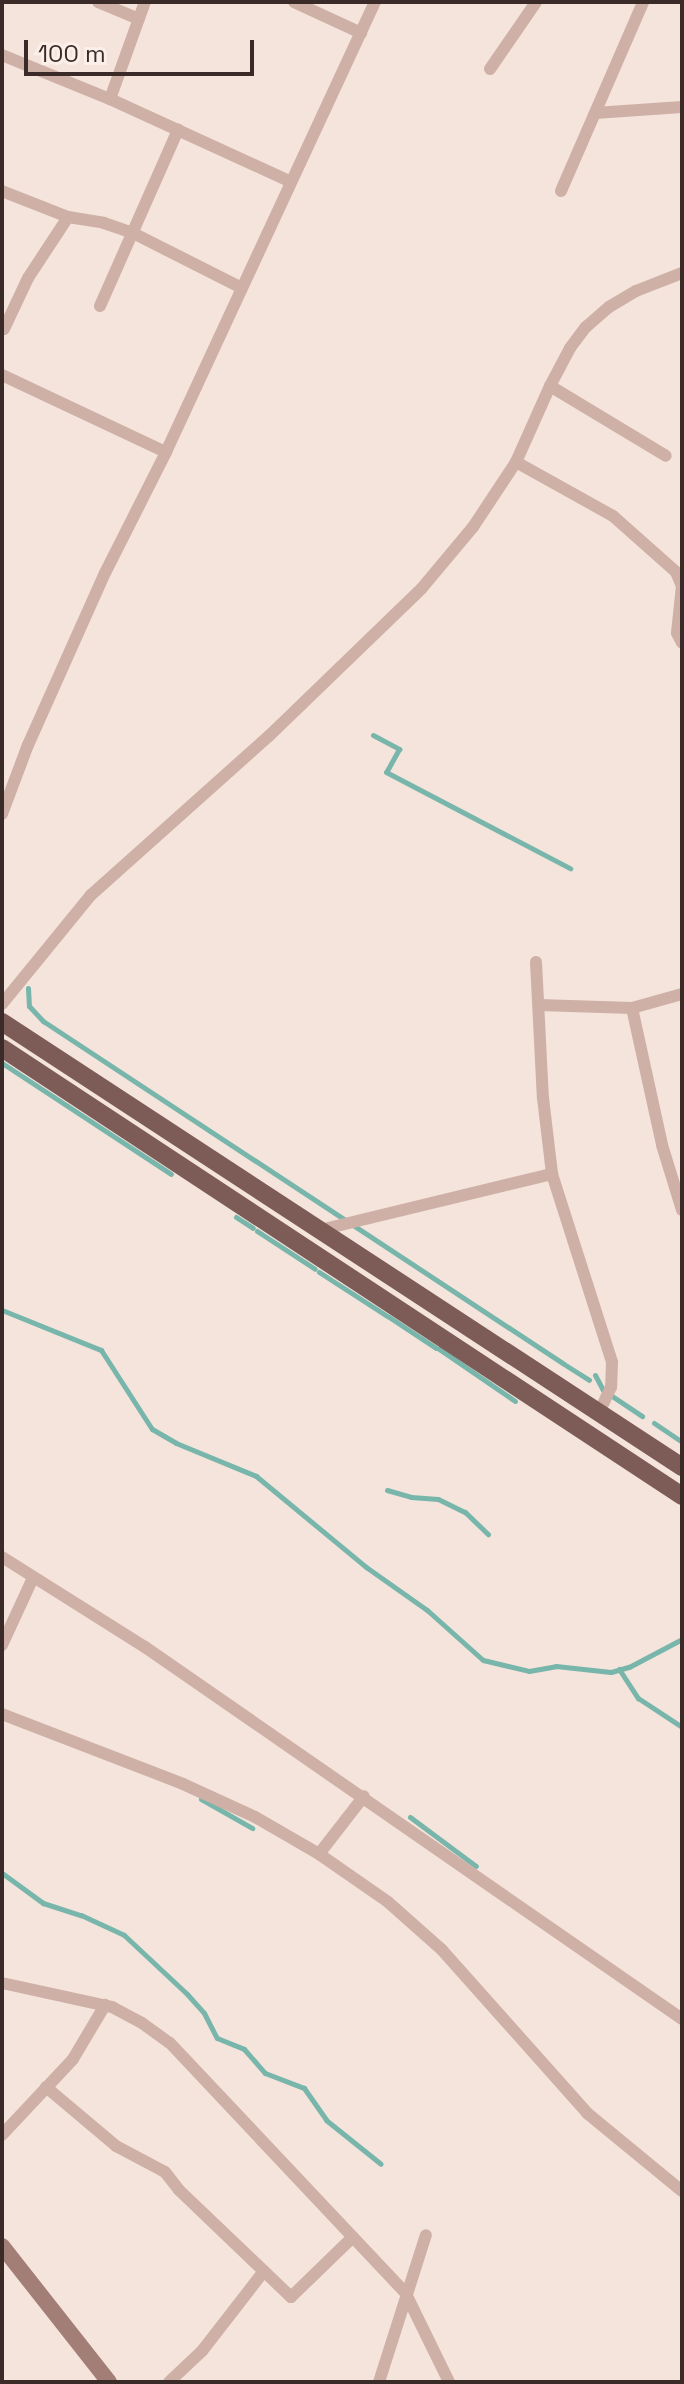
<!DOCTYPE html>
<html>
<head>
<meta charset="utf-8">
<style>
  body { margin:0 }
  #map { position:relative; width:684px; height:2384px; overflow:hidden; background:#f4e4dc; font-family:"Space Grotesk",sans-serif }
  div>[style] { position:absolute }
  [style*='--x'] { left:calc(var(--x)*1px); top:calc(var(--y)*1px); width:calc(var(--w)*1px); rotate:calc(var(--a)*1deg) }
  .stream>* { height:5px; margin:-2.5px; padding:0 2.5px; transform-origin:2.5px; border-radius:2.5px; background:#78b5aa }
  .street>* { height:12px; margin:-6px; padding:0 6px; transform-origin:6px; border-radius:6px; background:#ceb0a6 }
  .secondary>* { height:16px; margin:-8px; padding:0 8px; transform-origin:8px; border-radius:8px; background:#a27e77 }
  .primary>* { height:18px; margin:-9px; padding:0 9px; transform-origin:9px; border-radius:9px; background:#7d5c57 }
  span { translate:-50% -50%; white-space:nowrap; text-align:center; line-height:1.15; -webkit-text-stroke:8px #fbefe9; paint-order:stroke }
  .frame { position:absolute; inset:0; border:4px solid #3a2a28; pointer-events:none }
  .scale { position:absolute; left:24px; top:40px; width:230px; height:36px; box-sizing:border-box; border:4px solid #3a2a28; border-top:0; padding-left:10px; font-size:24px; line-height:28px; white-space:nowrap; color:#3a2a28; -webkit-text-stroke:6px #fbefe9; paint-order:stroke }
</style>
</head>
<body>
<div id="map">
  <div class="stream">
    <i style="--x:373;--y:735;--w:30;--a:28"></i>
    <i style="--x:399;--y:749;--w:26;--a:119"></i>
    <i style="--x:386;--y:772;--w:208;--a:27.6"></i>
    <i style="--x:28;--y:988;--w:18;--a:87"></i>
    <i style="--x:29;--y:1006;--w:21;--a:47"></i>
    <i style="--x:43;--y:1021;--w:624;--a:33.36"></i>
    <i style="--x:2;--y:1063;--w:202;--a:33.3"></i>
    <i style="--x:236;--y:1217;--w:20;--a:33"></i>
    <i style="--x:257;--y:1231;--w:69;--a:33.2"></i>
    <i style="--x:319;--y:1272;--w:81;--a:32.9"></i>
    <i style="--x:2;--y:1310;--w:107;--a:22"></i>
    <i style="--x:101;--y:1350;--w:94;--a:57.2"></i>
    <i style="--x:152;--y:1429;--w:28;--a:30"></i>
    <i style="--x:176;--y:1443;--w:87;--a:22.4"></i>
    <i style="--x:256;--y:1476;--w:143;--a:39.6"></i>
    <i style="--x:366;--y:1567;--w:75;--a:35.2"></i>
    <i style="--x:427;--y:1610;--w:75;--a:41.8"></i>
    <i style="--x:483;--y:1660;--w:47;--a:13.4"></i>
    <i style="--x:529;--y:1671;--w:27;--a:-10"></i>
    <i style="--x:556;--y:1666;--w:55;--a:6.2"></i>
    <i style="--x:611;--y:1672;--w:19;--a:-16"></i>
    <i style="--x:629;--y:1667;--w:60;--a:-27.8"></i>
    <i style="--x:389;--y:1317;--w:56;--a:33.4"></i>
    <i style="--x:439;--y:1349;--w:92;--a:34.4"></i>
    <i style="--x:567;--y:1366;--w:26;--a:32"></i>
    <i style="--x:595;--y:1375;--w:17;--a:62"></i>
    <i style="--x:603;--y:1390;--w:47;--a:33.7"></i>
    <i style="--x:654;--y:1423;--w:34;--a:34"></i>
    <i style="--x:387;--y:1490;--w:25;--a:16"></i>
    <i style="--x:411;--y:1497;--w:27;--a:4"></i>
    <i style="--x:438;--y:1499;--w:30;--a:26"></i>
    <i style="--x:465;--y:1512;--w:32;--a:44"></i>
    <i style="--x:619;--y:1669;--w:35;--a:57"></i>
    <i style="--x:638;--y:1698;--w:53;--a:33.4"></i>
    <i style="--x:201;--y:1799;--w:59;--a:29.6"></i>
    <i style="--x:410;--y:1817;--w:82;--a:36.6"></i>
    <i style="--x:2;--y:1873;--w:51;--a:36.2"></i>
    <i style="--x:43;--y:1903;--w:40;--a:18"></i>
    <i style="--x:81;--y:1915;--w:47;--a:24.9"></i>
    <i style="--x:124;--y:1935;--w:86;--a:43.1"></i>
    <i style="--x:187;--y:1994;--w:25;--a:48"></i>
    <i style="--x:204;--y:2013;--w:28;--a:63"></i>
    <i style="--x:217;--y:2038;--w:29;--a:22"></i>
    <i style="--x:244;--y:2049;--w:32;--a:49"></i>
    <i style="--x:265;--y:2073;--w:42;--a:21"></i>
    <i style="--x:304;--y:2088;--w:39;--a:55"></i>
    <i style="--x:326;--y:2120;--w:70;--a:38.7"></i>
  </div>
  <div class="street">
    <i style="--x:98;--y:2;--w:44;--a:22.5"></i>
    <i style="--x:294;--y:2;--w:74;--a:24.8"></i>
    <i style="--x:2;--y:55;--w:117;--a:22.2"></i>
    <i style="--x:110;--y:99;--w:197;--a:24.6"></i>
    <i style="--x:490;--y:69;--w:81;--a:-55.5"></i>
    <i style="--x:110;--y:99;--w:103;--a:-70.2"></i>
    <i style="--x:595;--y:113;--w:87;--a:-3.9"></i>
    <i style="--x:2;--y:191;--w:71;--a:21.5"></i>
    <i style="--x:68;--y:217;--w:36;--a:9"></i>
    <i style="--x:104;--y:223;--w:31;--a:19"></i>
    <i style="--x:133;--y:233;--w:120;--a:26.8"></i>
    <i style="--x:561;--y:191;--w:206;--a:-66.5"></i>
    <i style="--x:100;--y:306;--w:193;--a:-66.1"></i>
    <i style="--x:4;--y:329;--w:56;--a:-64.8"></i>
    <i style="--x:28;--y:278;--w:73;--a:-56.7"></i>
    <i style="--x:2;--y:375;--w:181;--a:25.2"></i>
    <i style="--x:550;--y:386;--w:135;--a:31.1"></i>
    <i style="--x:516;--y:462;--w:111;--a:29.1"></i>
    <i style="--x:613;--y:516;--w:84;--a:41.6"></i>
    <i style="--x:676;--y:572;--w:15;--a:67"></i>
    <i style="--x:682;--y:586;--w:47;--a:96.1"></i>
    <i style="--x:677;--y:633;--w:11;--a:63"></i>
    <i style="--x:2;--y:814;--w:74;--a:-69.4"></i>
    <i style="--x:28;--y:745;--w:188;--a:-65.9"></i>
    <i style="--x:105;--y:573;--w:136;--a:-63.2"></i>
    <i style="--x:166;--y:452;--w:496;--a:-65.1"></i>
    <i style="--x:536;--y:962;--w:136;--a:87.1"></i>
    <i style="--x:543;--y:1098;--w:77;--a:83.2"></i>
    <i style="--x:552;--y:1174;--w:197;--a:72.3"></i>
    <i style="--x:612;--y:1362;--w:25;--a:92"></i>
    <i style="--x:611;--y:1387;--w:29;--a:115"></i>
    <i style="--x:2;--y:1004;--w:141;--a:-50.8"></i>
    <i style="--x:91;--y:895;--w:240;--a:-41.8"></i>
    <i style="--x:270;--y:735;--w:211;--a:-44"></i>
    <i style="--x:422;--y:588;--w:80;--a:-50.1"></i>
    <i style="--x:473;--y:527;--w:78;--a:-56.5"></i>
    <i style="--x:516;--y:462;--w:83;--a:-65.9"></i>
    <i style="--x:550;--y:386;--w:43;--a:-62.2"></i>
    <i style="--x:570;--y:348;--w:26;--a:-53"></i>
    <i style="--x:586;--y:327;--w:30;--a:-41"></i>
    <i style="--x:609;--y:307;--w:31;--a:-31"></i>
    <i style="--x:636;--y:291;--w:49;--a:-21.4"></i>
    <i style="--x:539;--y:1005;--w:93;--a:1.8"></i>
    <i style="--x:632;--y:1008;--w:52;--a:-15.6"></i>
    <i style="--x:632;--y:1008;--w:140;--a:77.6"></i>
    <i style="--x:662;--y:1145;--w:68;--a:72.9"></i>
    <i style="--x:320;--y:1230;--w:239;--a:-13.6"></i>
    <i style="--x:2;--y:1557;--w:169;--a:32.2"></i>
    <i style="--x:145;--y:1647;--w:653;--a:34.71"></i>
    <i style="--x:2;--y:1645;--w:74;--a:-65.2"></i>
    <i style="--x:2;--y:1714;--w:194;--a:21.1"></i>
    <i style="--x:183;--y:1784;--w:79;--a:24.6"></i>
    <i style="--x:255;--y:1817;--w:74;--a:30"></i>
    <i style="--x:319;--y:1854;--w:84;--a:34.8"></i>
    <i style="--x:388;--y:1902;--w:72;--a:41.6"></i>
    <i style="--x:442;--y:1950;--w:218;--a:48.3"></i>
    <i style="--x:587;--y:2113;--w:123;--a:39.4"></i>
    <i style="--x:319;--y:1854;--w:73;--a:-52.2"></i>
    <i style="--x:2;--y:1983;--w:113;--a:12.3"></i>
    <i style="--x:112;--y:2007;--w:34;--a:28"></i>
    <i style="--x:142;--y:2023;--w:34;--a:36"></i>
    <i style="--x:170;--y:2043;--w:342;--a:46.7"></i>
    <i style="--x:405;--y:2292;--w:100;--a:63.9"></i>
    <i style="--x:46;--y:2087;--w:92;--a:40.1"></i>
    <i style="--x:116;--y:2146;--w:55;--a:28"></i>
    <i style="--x:165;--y:2172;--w:23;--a:52"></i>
    <i style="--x:179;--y:2190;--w:155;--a:43.7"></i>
    <i style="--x:291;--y:2297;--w:86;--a:-44.1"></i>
    <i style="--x:2;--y:2135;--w:104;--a:-46.9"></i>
    <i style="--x:73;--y:2059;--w:63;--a:-59.3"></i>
    <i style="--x:169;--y:2382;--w:45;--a:-43.2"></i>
    <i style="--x:202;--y:2351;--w:101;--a:-52.2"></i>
    <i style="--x:379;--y:2382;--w:154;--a:-72.3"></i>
  </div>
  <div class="secondary">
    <i style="--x:2;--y:2246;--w:173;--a:51.8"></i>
  </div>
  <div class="primary">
    <i style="--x:2;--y:1022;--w:813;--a:33.2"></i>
    <i style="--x:2;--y:1048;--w:814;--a:33.38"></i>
  </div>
  <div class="frame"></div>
  <div class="scale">100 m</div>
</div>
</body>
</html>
